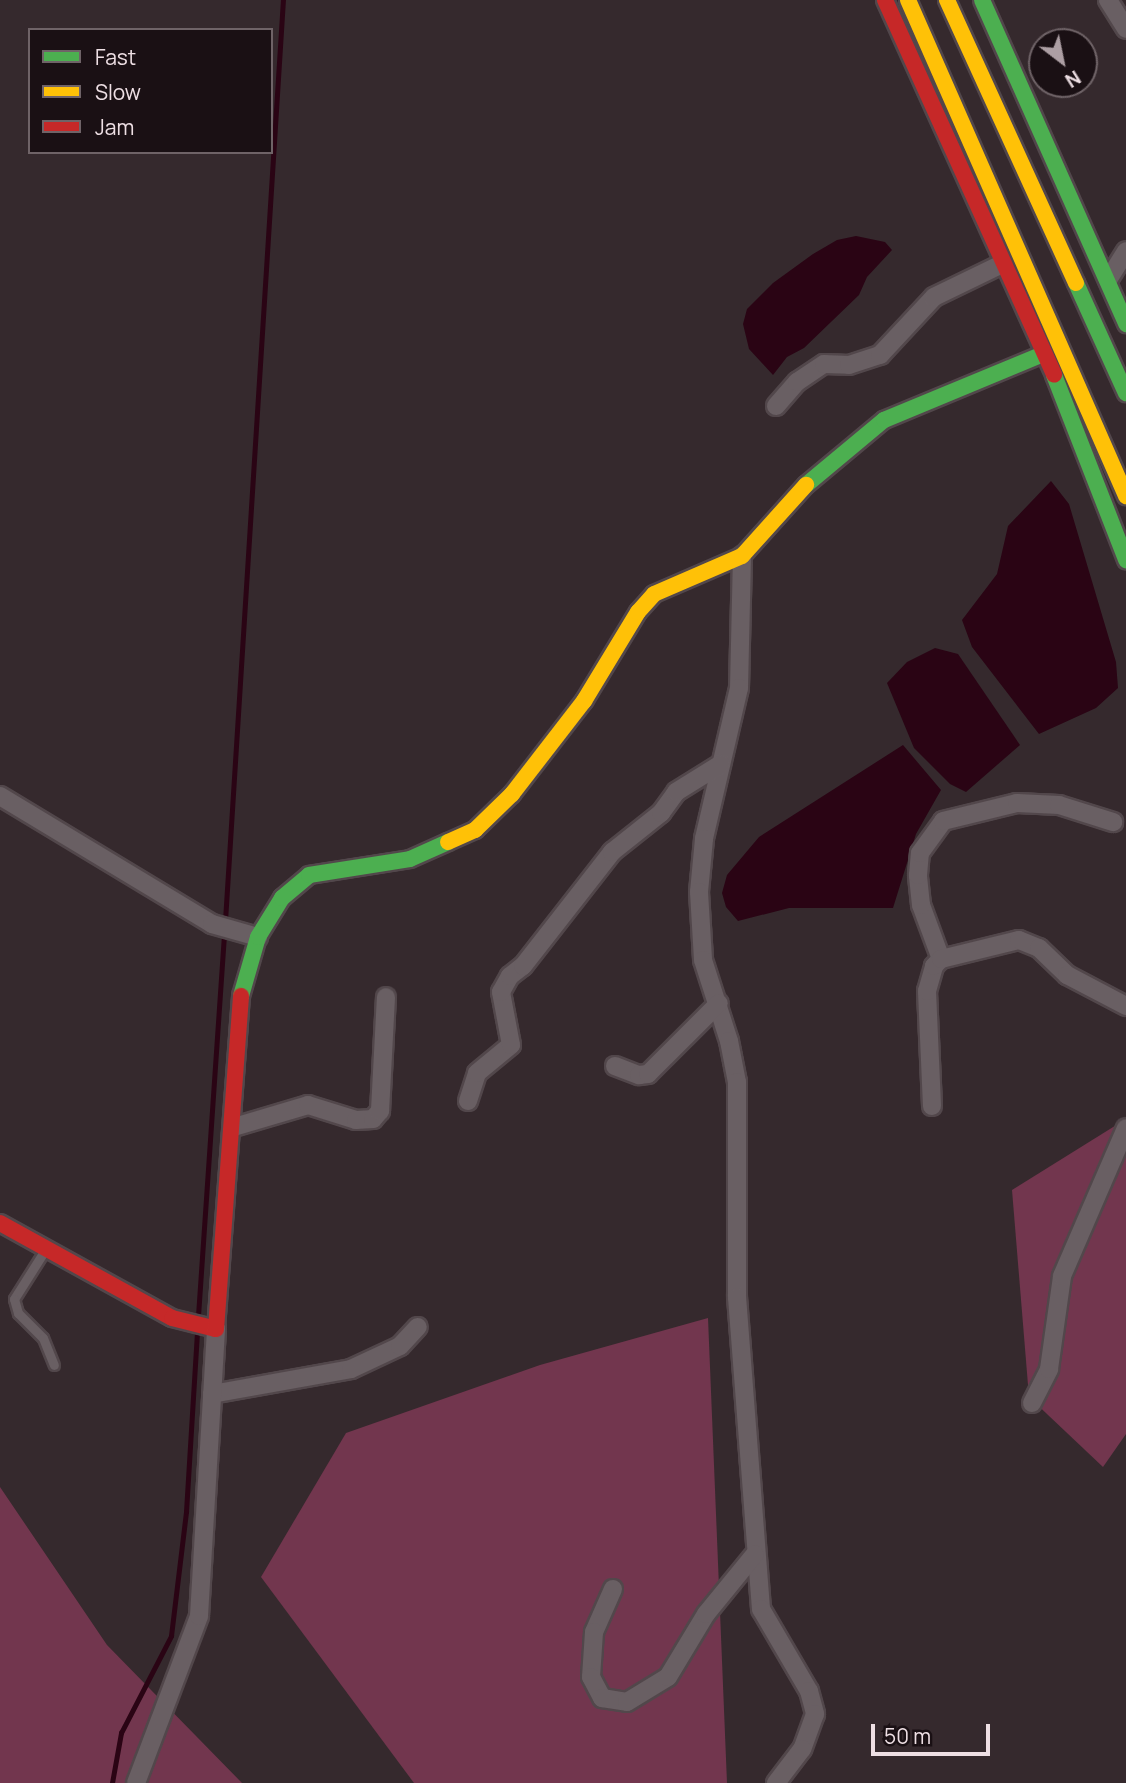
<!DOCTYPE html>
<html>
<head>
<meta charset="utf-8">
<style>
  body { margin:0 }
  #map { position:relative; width:1126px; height:1783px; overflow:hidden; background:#35292d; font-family:Manrope,sans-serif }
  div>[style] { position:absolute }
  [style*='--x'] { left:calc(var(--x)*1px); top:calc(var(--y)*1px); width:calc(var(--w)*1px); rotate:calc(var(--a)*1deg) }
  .green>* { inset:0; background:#72364e }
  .water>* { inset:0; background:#2a0414 }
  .stream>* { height:4.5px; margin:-2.25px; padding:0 2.25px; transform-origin:2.25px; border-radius:2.25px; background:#2a0414 }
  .roads { filter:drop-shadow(2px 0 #52474b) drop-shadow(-2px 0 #52474b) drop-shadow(0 2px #52474b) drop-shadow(0 -2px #52474b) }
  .lane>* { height:9px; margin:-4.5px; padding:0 4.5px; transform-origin:4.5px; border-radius:4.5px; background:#695f63 }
  .street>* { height:18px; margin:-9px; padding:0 9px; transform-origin:9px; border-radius:9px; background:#695f63 }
  .fast>* { height:16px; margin:-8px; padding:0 8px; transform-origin:8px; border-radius:8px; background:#4caf50 }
  .slow>* { height:16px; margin:-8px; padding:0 8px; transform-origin:8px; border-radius:8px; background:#ffc107 }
  .jam>* { height:16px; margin:-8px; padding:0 8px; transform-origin:8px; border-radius:8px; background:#c62828 }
  span { translate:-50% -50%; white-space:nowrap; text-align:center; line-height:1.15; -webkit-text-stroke:5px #1a1014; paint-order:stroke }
  .legend { position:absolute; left:28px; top:28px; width:245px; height:126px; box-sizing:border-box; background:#1a1014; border:2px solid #6f6367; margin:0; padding:9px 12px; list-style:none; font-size:21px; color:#eedfe4 }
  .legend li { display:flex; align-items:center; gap:14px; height:35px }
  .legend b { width:35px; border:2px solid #6f6367 }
  .north { position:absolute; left:1028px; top:28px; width:70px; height:70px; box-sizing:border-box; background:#1a1014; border:2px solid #6f6367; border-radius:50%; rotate:148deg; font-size:19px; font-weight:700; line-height:28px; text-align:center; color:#eedfe4 }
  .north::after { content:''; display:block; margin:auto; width:24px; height:32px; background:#ad9fa4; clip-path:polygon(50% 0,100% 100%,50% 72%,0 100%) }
  .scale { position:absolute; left:871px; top:1724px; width:119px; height:32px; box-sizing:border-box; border:4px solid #eedfe4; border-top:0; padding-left:9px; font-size:21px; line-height:24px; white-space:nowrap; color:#eedfe4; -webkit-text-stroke:5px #1a1014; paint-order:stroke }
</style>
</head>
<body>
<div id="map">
  <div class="green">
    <i style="clip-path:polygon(1126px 1119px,1126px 1434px,1103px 1467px,1029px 1397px,1012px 1190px)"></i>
    <i style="clip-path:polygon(708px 1318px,727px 1783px,414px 1783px,261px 1577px,346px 1433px,540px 1365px)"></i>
    <i style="clip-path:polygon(0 1487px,107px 1645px,242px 1783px,0 1783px)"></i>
  </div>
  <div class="water">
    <i style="clip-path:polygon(856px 236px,885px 242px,892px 250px,867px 277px,859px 295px,804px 348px,787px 357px,773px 375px,749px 349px,743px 324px,747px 309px,773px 283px,813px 254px,837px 240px)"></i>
    <i style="clip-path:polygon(1051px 481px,1069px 504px,1116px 662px,1118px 688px,1096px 708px,1039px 734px,972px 647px,962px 620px,997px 574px,1008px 526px)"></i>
    <i style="clip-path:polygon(935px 648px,958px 654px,1020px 745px,966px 792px,950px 784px,914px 748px,887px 683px,907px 662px)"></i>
    <i style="clip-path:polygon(903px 745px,941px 790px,916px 834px,893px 908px,789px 908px,738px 921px,726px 907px,722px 893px,727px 875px,759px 837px)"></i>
  </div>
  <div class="stream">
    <i style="--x:225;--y:921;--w:923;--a:-86.4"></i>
    <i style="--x:198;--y:1316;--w:383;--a:-86.1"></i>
    <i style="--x:112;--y:1783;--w:51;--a:-79.8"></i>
    <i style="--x:121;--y:1733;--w:109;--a:-62.7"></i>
    <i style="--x:171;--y:1636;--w:125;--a:-83.1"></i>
    <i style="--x:186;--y:1512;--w:180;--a:-86.5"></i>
  </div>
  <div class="roads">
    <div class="lane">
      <i style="--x:45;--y:1250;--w:58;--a:122.3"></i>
      <i style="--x:14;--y:1299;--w:15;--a:74"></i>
      <i style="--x:18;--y:1313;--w:35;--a:45"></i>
      <i style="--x:43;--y:1338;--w:29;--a:68"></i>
    </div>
    <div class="street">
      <i style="--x:1108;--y:0;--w:34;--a:58"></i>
      <i style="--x:1108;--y:280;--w:34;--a:-58"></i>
      <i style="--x:776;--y:406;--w:32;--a:-49"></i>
      <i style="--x:797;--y:382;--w:32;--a:-34"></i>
      <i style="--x:824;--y:364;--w:25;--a:2"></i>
      <i style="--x:849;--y:365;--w:33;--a:-18"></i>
      <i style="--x:880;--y:355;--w:79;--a:-47"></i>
      <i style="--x:934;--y:297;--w:76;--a:-25.9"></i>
      <i style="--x:742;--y:556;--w:132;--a:91.3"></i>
      <i style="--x:739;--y:688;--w:155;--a:103.1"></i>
      <i style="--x:704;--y:839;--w:53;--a:95.4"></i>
      <i style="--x:699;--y:892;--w:68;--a:86.6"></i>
      <i style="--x:703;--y:960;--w:85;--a:72.2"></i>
      <i style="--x:729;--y:1041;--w:42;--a:79"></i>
      <i style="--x:737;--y:1082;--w:215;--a:90"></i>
      <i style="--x:737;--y:1297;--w:313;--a:85.6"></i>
      <i style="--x:761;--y:1609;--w:95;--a:59.7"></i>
      <i style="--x:809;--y:1691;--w:24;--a:75"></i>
      <i style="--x:815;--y:1714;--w:37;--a:110"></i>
      <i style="--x:802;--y:1749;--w:43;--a:127.4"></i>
      <i style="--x:0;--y:796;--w:248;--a:31.1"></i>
      <i style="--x:212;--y:924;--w:48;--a:15.8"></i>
      <i style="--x:941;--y:959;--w:58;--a:-110.3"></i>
      <i style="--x:921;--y:905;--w:30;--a:-96"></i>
      <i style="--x:918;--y:875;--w:22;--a:-85"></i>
      <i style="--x:920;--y:853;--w:39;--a:-54"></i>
      <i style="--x:943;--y:821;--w:76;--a:-13.7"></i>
      <i style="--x:1017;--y:803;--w:42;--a:2.7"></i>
      <i style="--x:1059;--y:805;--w:57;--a:17.5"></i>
      <i style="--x:615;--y:1066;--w:26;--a:21"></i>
      <i style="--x:639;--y:1075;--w:9;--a:-6"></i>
      <i style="--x:648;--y:1074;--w:100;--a:-45"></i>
      <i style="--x:468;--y:1101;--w:29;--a:-72"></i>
      <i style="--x:477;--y:1073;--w:44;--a:-39.5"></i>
      <i style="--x:511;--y:1045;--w:54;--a:-100.7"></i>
      <i style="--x:501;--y:992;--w:18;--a:-61"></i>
      <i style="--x:510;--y:976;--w:16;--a:-38"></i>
      <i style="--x:523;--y:966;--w:145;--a:-52"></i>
      <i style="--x:612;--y:852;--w:63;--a:-38.5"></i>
      <i style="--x:661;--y:813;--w:26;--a:-54"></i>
      <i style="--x:676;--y:792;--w:53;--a:-31.9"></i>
      <i style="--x:932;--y:1106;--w:115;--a:-92.5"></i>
      <i style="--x:927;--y:991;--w:26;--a:-74"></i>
      <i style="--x:934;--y:966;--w:10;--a:-45"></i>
      <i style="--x:941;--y:959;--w:80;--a:-13.7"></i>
      <i style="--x:1019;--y:940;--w:22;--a:22"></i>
      <i style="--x:1039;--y:948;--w:39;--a:44"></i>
      <i style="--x:1067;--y:975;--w:67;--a:27.7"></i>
      <i style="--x:234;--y:1127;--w:77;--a:-16.6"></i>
      <i style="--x:308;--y:1105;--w:50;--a:17.4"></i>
      <i style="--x:356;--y:1120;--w:17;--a:-3"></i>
      <i style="--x:373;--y:1119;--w:11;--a:-49"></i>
      <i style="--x:380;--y:1111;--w:114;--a:-87"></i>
      <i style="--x:212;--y:1394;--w:141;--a:-10.2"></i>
      <i style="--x:351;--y:1369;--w:54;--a:-25.1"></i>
      <i style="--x:400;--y:1346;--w:26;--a:-47"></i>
      <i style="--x:1032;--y:1403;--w:38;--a:-63"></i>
      <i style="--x:1049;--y:1369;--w:94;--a:-82"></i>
      <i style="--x:1062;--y:1276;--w:161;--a:-66.6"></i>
      <i style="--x:613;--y:1589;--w:47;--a:113.8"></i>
      <i style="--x:594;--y:1632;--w:45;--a:93.8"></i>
      <i style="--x:591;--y:1677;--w:24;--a:62"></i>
      <i style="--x:602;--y:1698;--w:25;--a:9"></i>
      <i style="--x:627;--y:1702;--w:48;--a:-31.4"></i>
      <i style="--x:668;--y:1677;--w:74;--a:-58.9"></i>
      <i style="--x:706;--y:1614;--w:77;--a:-50.8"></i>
      <i style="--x:136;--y:1783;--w:178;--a:-69.3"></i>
      <i style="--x:199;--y:1616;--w:288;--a:-86.6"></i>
    </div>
    <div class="fast">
      <i style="--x:982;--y:0;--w:355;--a:66"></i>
      <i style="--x:1076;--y:283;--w:121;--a:65.6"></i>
      <i style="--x:1054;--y:375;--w:199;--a:68.7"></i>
      <i style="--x:806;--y:485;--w:102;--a:-39.8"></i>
      <i style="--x:884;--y:420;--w:172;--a:-22.5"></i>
      <i style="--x:241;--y:996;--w:61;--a:-73.9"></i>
      <i style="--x:258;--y:937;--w:46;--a:-58.4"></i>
      <i style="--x:282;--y:898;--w:35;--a:-40"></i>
      <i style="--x:309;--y:875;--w:102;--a:-9"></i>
      <i style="--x:410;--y:859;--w:42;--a:-24.1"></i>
    </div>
    <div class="slow">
      <i style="--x:908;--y:0;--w:542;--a:66.27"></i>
      <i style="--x:947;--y:0;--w:311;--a:65.5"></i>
      <i style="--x:448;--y:842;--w:30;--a:-24"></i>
      <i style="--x:475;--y:830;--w:52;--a:-44.2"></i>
      <i style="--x:512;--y:794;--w:118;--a:-52.3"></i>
      <i style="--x:584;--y:701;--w:104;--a:-58.8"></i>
      <i style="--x:638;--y:612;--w:24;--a:-48"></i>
      <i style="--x:654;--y:594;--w:96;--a:-23.4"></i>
      <i style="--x:742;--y:556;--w:96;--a:-48"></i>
    </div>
    <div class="jam">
      <i style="--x:885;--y:0;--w:411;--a:65.7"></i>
      <i style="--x:0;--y:1223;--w:196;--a:28.9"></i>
      <i style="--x:172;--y:1318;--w:45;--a:14"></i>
      <i style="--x:216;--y:1329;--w:334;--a:-85.7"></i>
    </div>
  </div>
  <ul class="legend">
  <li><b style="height:9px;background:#4caf50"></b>Fast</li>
  <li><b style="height:9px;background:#ffc107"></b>Slow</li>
  <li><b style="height:9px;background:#c62828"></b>Jam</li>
  </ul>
  <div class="north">N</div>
  <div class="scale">50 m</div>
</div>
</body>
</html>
